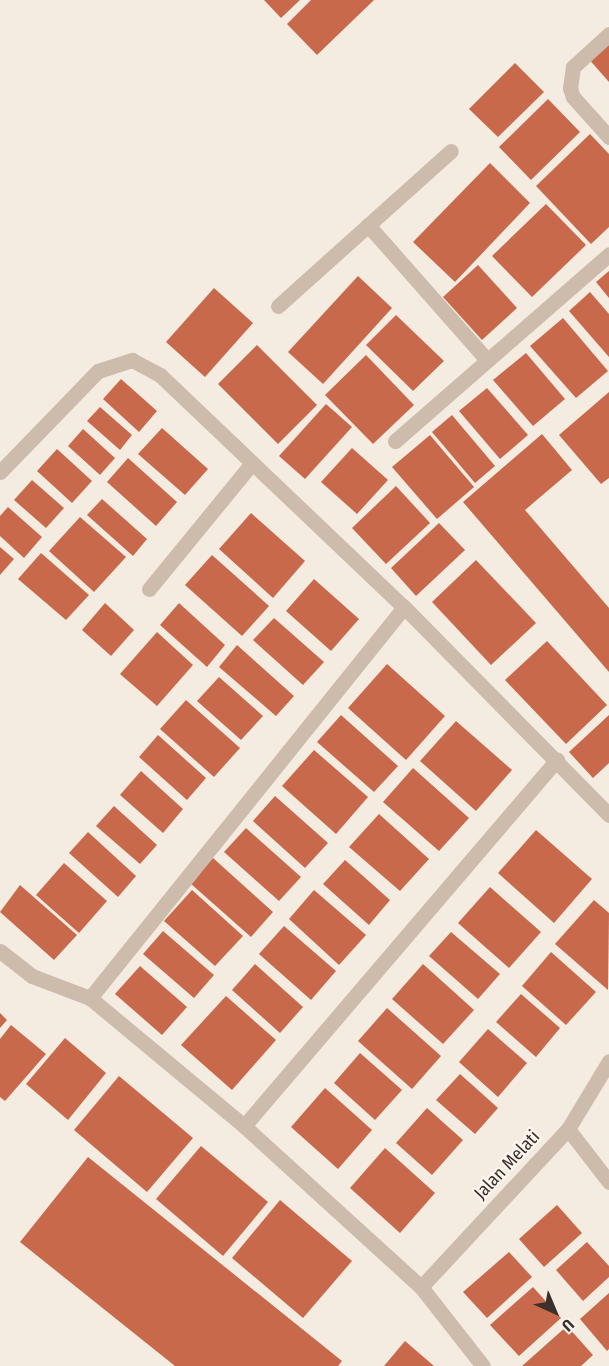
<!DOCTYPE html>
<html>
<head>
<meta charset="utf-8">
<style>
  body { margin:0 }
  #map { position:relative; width:609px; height:1366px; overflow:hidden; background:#f4ebe1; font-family:"Fira Sans Condensed",sans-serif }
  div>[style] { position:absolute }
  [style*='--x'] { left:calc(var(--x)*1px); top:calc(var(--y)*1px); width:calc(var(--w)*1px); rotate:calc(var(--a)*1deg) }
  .building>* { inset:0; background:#c8694b }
  .minor>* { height:15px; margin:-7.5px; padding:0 7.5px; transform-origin:7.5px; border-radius:7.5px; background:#cdbbac }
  span { translate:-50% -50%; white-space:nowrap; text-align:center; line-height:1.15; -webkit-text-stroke:4.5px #fbf5ee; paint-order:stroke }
  .street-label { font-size:18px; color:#3b302b }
  .north { position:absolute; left:525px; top:1282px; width:60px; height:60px; -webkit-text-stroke:4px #fbf5ee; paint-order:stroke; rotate:136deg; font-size:16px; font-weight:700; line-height:24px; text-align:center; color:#3b302b }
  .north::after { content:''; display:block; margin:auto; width:21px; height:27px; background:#3b302b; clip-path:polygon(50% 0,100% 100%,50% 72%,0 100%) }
</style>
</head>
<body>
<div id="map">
  <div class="building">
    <i style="clip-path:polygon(264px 0,300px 0,281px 18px)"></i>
    <i style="clip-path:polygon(311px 0,374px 0,317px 55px,287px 24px)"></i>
    <i style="clip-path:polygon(609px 38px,609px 82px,587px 57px)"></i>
    <i style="clip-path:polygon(515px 63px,544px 92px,498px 137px,469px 109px)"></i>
    <i style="clip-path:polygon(548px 99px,580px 132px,531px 180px,499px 147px)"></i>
    <i style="clip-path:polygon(590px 134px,609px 154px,609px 227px,591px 244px,536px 186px)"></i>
    <i style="clip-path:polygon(490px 163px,530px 203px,455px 282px,413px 242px)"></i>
    <i style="clip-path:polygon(546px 204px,586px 245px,532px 297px,492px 256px)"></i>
    <i style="clip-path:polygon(478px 265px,517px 308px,482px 340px,443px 297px)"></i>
    <i style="clip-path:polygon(609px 271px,609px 298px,596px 282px)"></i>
    <i style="clip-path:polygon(358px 276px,392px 308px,323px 384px,288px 352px)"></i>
    <i style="clip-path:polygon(214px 288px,253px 323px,205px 377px,166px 342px)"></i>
    <i style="clip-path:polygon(590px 292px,609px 314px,609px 357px,569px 311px)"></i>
    <i style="clip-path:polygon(396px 315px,444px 361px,413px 391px,366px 345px)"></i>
    <i style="clip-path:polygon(563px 318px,608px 371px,576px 398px,530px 346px)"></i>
    <i style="clip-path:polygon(257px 345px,317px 405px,278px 444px,218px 384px)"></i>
    <i style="clip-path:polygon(526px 353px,565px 399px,533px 426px,493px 380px)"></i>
    <i style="clip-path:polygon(366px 355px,414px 405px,373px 444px,325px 395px)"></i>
    <i style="clip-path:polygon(121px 379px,157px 411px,139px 432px,103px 399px)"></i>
    <i style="clip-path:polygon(487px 388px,528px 435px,500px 459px,459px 411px)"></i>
    <i style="clip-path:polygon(609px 392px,609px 478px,601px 484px,559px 435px)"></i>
    <i style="clip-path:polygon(326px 404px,352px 427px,305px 479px,279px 456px)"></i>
    <i style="clip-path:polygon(100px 407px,132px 435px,120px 450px,87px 421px)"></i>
    <i style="clip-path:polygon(452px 415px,495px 466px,475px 483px,432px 432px)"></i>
    <i style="clip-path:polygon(162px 428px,208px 469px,185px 495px,138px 454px)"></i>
    <i style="clip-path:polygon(83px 429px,115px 458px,100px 475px,68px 446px)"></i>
    <i style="clip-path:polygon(542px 434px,572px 470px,525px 510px,609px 608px,609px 672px,463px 502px)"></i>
    <i style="clip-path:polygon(430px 435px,474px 487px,437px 519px,392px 467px)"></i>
    <i style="clip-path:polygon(352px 448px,388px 480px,357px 514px,321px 482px)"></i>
    <i style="clip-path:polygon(57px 449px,92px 481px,72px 503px,37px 471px)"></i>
    <i style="clip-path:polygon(128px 458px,177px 502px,156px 526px,107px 482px)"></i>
    <i style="clip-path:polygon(32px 480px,64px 508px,46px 528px,14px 500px)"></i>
    <i style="clip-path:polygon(396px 486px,430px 523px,386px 564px,352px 528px)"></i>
    <i style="clip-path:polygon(102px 499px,147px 539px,133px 556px,87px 515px)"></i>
    <i style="clip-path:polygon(8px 507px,42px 537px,24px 558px,0 536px,0 516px)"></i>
    <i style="clip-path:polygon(251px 513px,305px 561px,273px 598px,219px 549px)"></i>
    <i style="clip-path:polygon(80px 517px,126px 557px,94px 592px,49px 551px)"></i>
    <i style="clip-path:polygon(439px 523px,465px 550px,416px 596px,391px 568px)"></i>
    <i style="clip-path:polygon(0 547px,14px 559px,0 575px)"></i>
    <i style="clip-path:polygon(41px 553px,89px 595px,66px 620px,18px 579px)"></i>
    <i style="clip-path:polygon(212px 555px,269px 606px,242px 636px,185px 585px)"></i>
    <i style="clip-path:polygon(476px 560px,536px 623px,491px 665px,432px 602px)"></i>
    <i style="clip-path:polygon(314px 579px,359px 619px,331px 651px,286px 611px)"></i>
    <i style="clip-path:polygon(105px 603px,134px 630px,111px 656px,82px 630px)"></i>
    <i style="clip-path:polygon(179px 603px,225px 645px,207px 667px,160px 625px)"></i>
    <i style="clip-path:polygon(274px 618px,324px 662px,303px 685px,253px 640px)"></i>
    <i style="clip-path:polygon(157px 632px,193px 665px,157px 706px,120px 674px)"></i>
    <i style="clip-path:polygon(547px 641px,607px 705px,566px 744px,505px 680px)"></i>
    <i style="clip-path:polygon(237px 645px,294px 696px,276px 716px,219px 667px)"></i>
    <i style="clip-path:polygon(387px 664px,445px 716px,406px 760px,348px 708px)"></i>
    <i style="clip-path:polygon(219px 677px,263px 716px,241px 740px,197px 701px)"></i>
    <i style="clip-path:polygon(186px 700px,240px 748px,214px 777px,160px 729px)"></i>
    <i style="clip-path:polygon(341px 715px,398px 766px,374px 792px,317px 742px)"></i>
    <i style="clip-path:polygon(609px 715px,609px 763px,593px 778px,569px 752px)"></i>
    <i style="clip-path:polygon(456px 721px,512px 770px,476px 811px,420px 761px)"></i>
    <i style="clip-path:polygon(158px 735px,206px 778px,187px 800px,139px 757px)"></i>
    <i style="clip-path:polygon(314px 750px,368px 797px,336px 834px,282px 786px)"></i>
    <i style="clip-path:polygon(413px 768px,469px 818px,439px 851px,383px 802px)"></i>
    <i style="clip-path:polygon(141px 771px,183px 809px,163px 833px,120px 795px)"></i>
    <i style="clip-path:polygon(275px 796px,328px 843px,305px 868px,253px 821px)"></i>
    <i style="clip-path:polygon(114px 806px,157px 845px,140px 864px,96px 826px)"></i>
    <i style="clip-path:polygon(379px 814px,429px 859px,400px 891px,349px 847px)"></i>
    <i style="clip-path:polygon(246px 828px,301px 877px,279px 901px,224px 852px)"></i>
    <i style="clip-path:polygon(536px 830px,592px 879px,554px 923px,498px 873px)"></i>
    <i style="clip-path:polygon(88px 832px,136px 876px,118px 897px,69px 853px)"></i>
    <i style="clip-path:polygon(213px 858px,273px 912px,251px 937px,190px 883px)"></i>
    <i style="clip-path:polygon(345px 860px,390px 900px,369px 925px,323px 884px)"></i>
    <i style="clip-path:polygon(64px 863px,107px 901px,79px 933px,36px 895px)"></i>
    <i style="clip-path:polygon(20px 885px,77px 935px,54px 960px,0 912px)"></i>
    <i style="clip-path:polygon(490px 887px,541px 932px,509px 968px,458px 923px)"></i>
    <i style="clip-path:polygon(192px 890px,243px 936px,215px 966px,164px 921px)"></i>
    <i style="clip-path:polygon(314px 890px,366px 935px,339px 965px,289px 919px)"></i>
    <i style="clip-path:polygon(594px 900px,609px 913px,608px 990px,555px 944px)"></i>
    <i style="clip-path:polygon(284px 926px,336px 971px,311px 1000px,259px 954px)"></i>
    <i style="clip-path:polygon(163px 931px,214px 975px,194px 998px,143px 954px)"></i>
    <i style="clip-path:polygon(451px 932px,500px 974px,478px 999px,429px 956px)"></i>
    <i style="clip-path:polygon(551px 952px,596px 992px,566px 1025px,522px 986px)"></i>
    <i style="clip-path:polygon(255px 964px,303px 1007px,280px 1033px,232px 990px)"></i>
    <i style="clip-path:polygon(423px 964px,474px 1010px,443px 1044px,392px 999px)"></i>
    <i style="clip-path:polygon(140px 966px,187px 1007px,162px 1035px,115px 994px)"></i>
    <i style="clip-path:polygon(521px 994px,560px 1028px,536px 1057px,496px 1022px)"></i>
    <i style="clip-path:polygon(226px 996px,276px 1040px,232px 1090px,181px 1045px)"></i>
    <i style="clip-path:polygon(387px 1008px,441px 1056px,412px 1089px,358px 1041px)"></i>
    <i style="clip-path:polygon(0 1013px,7px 1020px,0 1028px)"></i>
    <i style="clip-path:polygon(11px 1025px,46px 1054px,5px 1101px,0 1097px,0 1039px)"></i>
    <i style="clip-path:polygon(488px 1029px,527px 1063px,498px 1097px,459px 1062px)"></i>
    <i style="clip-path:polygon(65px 1038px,106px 1073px,68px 1120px,26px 1084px)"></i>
    <i style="clip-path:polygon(360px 1053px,402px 1090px,375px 1120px,334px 1083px)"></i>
    <i style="clip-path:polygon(460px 1074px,498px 1108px,475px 1134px,436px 1100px)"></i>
    <i style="clip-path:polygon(119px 1076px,193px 1138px,147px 1192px,74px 1130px)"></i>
    <i style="clip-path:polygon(325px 1088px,372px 1130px,338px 1169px,291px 1127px)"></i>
    <i style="clip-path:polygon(427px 1108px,463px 1140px,432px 1175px,396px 1143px)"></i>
    <i style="clip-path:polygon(201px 1146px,268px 1202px,223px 1256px,156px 1199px)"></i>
    <i style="clip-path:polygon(385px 1148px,435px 1193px,400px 1233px,350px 1188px)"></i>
    <i style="clip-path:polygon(88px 1157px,342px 1361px,338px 1366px,175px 1366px,20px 1242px)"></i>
    <i style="clip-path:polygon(280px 1200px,352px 1261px,303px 1318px,232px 1258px)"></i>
    <i style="clip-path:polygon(557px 1205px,582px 1233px,544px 1267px,519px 1239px)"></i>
    <i style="clip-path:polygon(587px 1242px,609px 1266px,609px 1277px,583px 1301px,556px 1270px)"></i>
    <i style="clip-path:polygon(509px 1252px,532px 1277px,487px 1318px,463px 1292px)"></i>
    <i style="clip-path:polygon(533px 1287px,561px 1318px,519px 1356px,490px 1325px)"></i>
    <i style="clip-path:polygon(609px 1293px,609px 1349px,607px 1351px,580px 1319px)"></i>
    <i style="clip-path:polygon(567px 1326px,593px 1355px,581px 1366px,522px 1366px)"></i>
    <i style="clip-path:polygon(405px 1341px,434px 1366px,384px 1366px)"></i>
  </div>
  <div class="minor">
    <i style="--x:609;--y:34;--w:49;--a:137.5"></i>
    <i style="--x:573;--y:67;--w:21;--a:98"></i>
    <i style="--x:570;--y:88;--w:9;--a:72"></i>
    <i style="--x:573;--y:97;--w:54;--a:48"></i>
    <i style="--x:368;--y:225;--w:180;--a:48.6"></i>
    <i style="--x:278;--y:306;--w:232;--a:-41.9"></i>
    <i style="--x:395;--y:441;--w:284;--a:-41.1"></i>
    <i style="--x:0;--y:472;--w:141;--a:-45.9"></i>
    <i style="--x:98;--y:371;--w:36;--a:-18"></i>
    <i style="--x:132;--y:360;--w:32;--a:28"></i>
    <i style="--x:160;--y:375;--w:337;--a:43.6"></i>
    <i style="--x:404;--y:607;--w:292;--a:45.4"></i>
    <i style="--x:149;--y:589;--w:163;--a:-50.7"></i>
    <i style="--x:0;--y:951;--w:41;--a:38"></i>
    <i style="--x:32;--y:976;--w:62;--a:20.8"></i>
    <i style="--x:90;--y:998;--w:200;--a:39.7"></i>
    <i style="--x:244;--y:1126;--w:239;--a:42.3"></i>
    <i style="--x:421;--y:1287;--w:100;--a:51.9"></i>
    <i style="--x:90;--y:998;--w:501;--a:-51.23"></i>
    <i style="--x:244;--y:1126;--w:482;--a:-49.5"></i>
    <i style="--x:568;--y:1129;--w:67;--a:52.3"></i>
    <i style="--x:421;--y:1287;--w:216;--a:-47.1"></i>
    <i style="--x:568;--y:1129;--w:79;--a:-58.9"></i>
  </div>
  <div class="street-label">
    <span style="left:507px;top:1165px;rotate:-47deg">Jalan Melati</span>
  </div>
  <div class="north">U</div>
</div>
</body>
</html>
